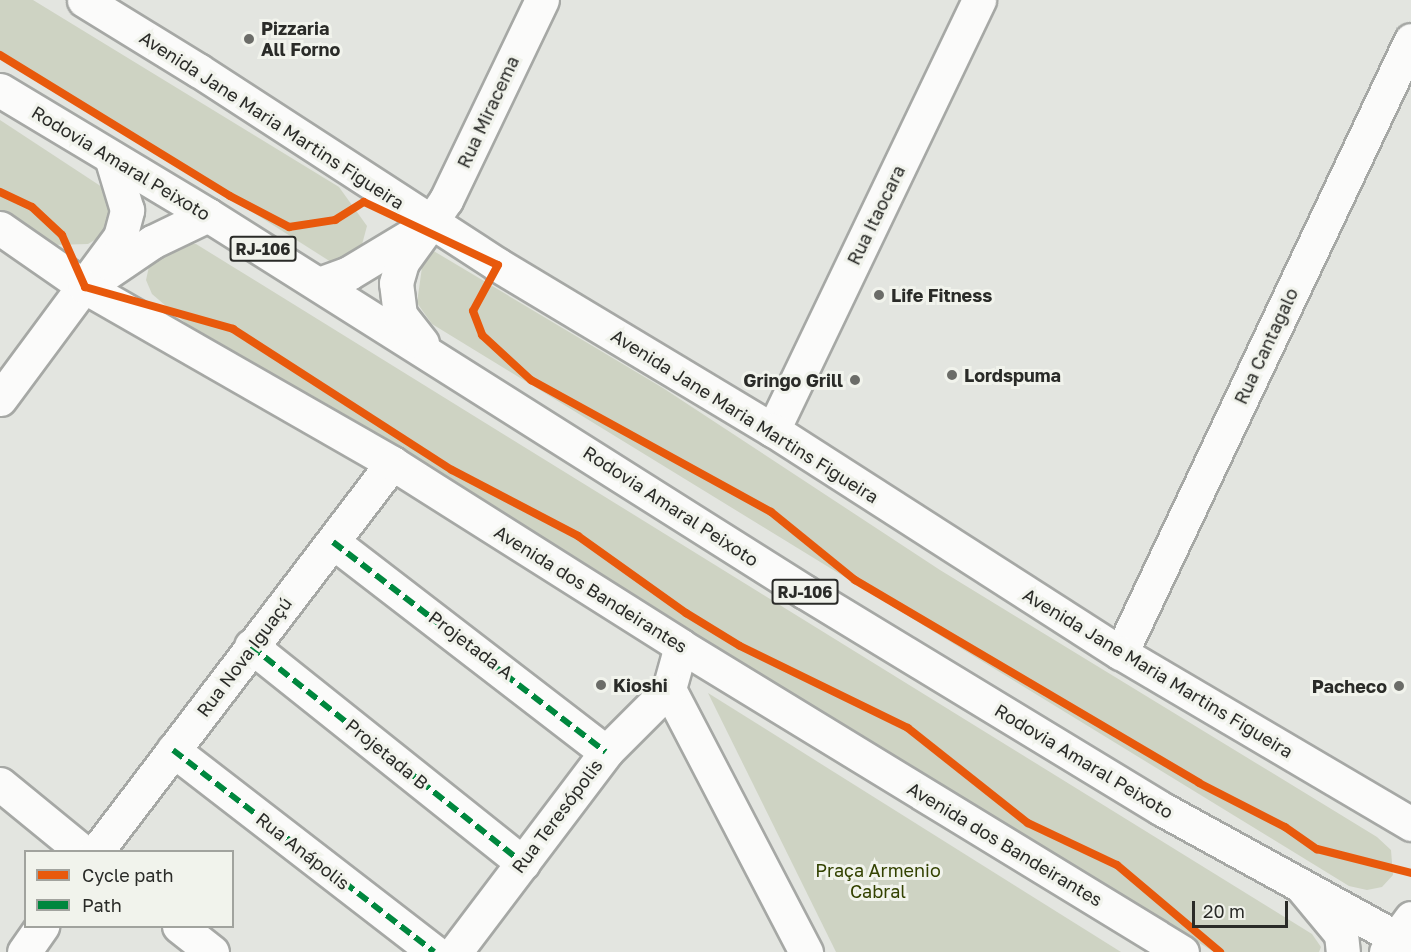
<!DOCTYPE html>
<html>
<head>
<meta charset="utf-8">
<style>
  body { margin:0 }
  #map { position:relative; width:1411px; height:952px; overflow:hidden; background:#e3e5e0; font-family:"Golos Text",sans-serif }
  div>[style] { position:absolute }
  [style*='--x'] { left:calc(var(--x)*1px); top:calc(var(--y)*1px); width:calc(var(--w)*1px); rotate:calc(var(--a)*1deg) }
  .green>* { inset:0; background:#ced3c3 }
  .roads { filter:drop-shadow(2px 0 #a6a8a5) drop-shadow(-2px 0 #a6a8a5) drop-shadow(0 2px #a6a8a5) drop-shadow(0 -2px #a6a8a5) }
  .minor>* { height:33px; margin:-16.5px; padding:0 16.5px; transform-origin:16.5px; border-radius:16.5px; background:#fbfbfa }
  .secondary>* { height:33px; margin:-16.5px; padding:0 16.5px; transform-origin:16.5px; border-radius:16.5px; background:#fbfbfa }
  .trunk>* { height:33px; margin:-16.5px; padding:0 16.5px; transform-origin:16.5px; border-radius:16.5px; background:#fbfbfa }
  .quiet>* { height:6px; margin-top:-3px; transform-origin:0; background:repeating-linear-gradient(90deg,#00873e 0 12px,transparent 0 18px) }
  .cycleway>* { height:8px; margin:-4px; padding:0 4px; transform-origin:4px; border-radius:4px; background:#e8590c }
  .dots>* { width:16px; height:16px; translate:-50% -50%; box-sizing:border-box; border:3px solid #f1f3ec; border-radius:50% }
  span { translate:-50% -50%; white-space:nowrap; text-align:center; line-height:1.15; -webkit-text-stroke:6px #f1f3ec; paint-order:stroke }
  .shield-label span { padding:2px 4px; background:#f1f3ec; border:2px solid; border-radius:4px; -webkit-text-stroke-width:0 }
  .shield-label { font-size:16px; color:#2a2b28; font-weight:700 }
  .poi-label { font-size:18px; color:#2a2b28; font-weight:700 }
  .left { translate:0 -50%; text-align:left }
  .right { translate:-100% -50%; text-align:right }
  .street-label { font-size:18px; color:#2a2b28 }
  .park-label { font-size:18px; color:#334200 }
  .legend { position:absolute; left:24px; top:850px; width:210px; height:78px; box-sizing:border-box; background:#f1f3ec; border:2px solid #a1a39e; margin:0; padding:8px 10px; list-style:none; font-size:18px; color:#2a2b28 }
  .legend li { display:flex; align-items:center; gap:12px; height:30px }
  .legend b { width:30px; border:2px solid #a1a39e }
  .scale { position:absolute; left:1192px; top:901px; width:96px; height:27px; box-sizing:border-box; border:3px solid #2a2b28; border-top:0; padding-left:8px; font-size:18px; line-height:21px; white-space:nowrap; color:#2a2b28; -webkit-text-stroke:4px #f1f3ec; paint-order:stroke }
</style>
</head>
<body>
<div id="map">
  <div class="green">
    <i style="clip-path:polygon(0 0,33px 0,339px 187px,367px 226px,360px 252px,331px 262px,0 51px)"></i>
    <i style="clip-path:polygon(0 120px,102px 187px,109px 201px,108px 223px,98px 238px,88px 244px,52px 245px,0 211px)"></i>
    <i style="clip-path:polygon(175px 241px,196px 244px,1312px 934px,1321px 947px,1319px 952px,1214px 952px,195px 331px,152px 294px,146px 280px,150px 262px)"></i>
    <i style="clip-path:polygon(432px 250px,663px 388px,940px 570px,1377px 837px,1391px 850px,1393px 875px,1382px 887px,1367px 890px,1349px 886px,432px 324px,417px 303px,423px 260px)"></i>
    <i style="clip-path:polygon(708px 693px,1121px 952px,836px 952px)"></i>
  </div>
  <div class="roads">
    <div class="minor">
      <i style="--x:431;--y:222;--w:27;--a:-56"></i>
      <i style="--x:446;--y:200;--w:222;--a:-64.4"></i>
      <i style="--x:99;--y:278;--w:64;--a:-34.2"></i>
      <i style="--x:152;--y:242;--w:62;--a:-25.7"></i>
      <i style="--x:0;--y:399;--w:202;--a:-53.5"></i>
      <i style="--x:120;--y:237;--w:28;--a:-75"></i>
      <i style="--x:127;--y:210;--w:55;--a:-106.8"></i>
      <i style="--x:773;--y:430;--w:477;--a:-64.4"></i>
      <i style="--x:333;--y:542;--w:344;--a:37.6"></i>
      <i style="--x:251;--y:646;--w:348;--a:38.6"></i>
      <i style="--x:681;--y:646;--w:45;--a:105.6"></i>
      <i style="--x:669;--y:689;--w:297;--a:62.5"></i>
      <i style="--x:1121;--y:653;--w:678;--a:-64.68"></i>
      <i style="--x:173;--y:750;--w:330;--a:37.7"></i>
      <i style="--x:0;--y:784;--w:107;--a:39.3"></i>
      <i style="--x:96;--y:852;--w:489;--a:-52.7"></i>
      <i style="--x:1301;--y:886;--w:62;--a:50.2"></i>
      <i style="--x:1341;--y:934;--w:18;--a:84"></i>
      <i style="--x:179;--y:926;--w:42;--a:38.2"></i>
      <i style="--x:24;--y:952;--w:32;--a:-55"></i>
      <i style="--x:455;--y:952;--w:251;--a:-52.9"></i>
      <i style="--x:606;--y:752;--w:89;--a:-45"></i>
      <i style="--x:1386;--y:952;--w:42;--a:-53.7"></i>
    </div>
    <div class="secondary">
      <i style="--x:84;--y:0;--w:134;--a:31.6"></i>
      <i style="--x:198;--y:70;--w:358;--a:33"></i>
      <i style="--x:498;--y:265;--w:321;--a:31"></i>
      <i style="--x:773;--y:430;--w:413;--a:32.7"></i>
      <i style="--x:1121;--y:653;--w:337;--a:30.5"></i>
      <i style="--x:0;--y:228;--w:103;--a:34.8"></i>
      <i style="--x:85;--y:287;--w:354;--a:29.8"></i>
      <i style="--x:392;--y:463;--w:342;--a:32.3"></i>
      <i style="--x:681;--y:646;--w:587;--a:31.42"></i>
    </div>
    <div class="trunk">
      <i style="--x:0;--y:90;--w:243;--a:31"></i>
      <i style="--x:208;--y:215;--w:706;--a:32.27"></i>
      <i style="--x:805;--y:592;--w:418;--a:31.3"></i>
      <i style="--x:1162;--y:809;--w:284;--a:28.8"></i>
      <i style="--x:319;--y:284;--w:32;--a:-20"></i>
      <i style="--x:349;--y:273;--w:79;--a:-31.1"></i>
      <i style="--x:422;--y:343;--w:36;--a:-128"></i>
      <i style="--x:400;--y:315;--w:32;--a:-97"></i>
      <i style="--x:396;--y:283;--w:22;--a:-74"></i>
      <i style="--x:402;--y:262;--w:49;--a:-54.1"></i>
    </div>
  </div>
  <div class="quiet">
    <i style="--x:333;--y:542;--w:344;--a:37.6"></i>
    <i style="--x:251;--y:646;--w:348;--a:38.6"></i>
    <i style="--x:173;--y:750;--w:330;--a:37.7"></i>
  </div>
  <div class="cycleway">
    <i style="--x:0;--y:55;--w:270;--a:31.5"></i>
    <i style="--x:230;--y:196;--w:67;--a:27.7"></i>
    <i style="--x:289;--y:227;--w:47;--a:-8.7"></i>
    <i style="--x:335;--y:220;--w:34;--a:-32"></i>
    <i style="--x:364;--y:202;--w:148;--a:25.2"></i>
    <i style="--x:498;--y:265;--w:52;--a:118.5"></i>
    <i style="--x:473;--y:311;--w:26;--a:69"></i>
    <i style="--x:482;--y:335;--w:67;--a:42.6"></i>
    <i style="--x:531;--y:380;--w:274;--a:28.8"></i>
    <i style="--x:771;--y:512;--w:108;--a:39"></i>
    <i style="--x:855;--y:580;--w:399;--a:30.5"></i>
    <i style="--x:1199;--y:783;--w:97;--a:27.1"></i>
    <i style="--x:1285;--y:827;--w:39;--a:35"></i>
    <i style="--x:1317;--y:849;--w:97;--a:14.3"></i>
    <i style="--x:0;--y:192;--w:35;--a:25"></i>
    <i style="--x:32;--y:207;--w:41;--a:43"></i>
    <i style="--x:62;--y:235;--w:57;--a:66.1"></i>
    <i style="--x:85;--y:287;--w:154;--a:15.8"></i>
    <i style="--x:233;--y:329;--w:260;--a:32.8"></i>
    <i style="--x:452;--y:470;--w:142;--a:27.6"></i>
    <i style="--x:578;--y:536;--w:133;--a:35.5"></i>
    <i style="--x:686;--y:613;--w:63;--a:31.4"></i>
    <i style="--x:740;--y:646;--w:187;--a:26"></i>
    <i style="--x:908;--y:728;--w:153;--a:38.4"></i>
    <i style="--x:1028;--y:823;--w:98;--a:25.3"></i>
    <i style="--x:1117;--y:865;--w:135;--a:40.2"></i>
  </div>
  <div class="dots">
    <i style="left:249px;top:39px;background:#6b6c68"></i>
    <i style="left:879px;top:295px;background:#6b6c68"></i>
    <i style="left:952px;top:375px;background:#6b6c68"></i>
    <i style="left:855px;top:380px;background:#6b6c68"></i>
    <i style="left:601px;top:685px;background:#6b6c68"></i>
    <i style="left:1399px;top:686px;background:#6b6c68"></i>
  </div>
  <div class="shield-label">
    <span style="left:263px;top:249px">RJ-106</span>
    <span style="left:805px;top:592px">RJ-106</span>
  </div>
  <div class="poi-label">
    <span class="left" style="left:261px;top:39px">Pizzaria<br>All Forno</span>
    <span class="left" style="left:891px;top:295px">Life Fitness</span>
    <span class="left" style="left:964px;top:375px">Lordspuma</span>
    <span class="right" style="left:843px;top:380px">Gringo Grill</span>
    <span class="left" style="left:613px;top:685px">Kioshi</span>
    <span class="right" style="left:1387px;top:686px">Pacheco</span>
  </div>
  <div class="street-label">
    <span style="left:488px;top:112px;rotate:-65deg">Rua Miracema</span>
    <span style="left:272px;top:120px;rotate:33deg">Avenida Jane Maria Martins Figueira</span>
    <span style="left:121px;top:163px;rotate:31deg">Rodovia Amaral Peixoto</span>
    <span style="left:876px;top:215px;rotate:-64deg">Rua Itaocara</span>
    <span style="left:1266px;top:346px;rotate:-65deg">Rua Cantagalo</span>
    <span style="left:745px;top:416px;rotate:32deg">Avenida Jane Maria Martins Figueira</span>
    <span style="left:671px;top:506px;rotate:33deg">Rodovia Amaral Peixoto</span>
    <span style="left:591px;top:589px;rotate:32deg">Avenida dos Bandeirantes</span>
    <span style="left:471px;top:645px;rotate:37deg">Projetada A</span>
    <span style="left:244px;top:657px;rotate:-53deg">Rua Nova Iguaçú</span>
    <span style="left:1158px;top:673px;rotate:31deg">Avenida Jane Maria Martins Figueira</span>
    <span style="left:387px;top:754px;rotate:39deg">Projetada B</span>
    <span style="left:1084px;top:761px;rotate:31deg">Rodovia Amaral Peixoto</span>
    <span style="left:557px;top:816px;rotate:-53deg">Rua Teresópolis</span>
    <span style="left:1005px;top:844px;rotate:31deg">Avenida dos Bandeirantes</span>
    <span style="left:303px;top:851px;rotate:38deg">Rua Anápolis</span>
  </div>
  <div class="park-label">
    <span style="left:878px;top:881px">Praça Armenio<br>Cabral</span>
  </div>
  <ul class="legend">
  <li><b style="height:8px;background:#e8590c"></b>Cycle path</li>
  <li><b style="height:8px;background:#00873e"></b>Path</li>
  </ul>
  <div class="scale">20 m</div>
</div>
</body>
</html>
